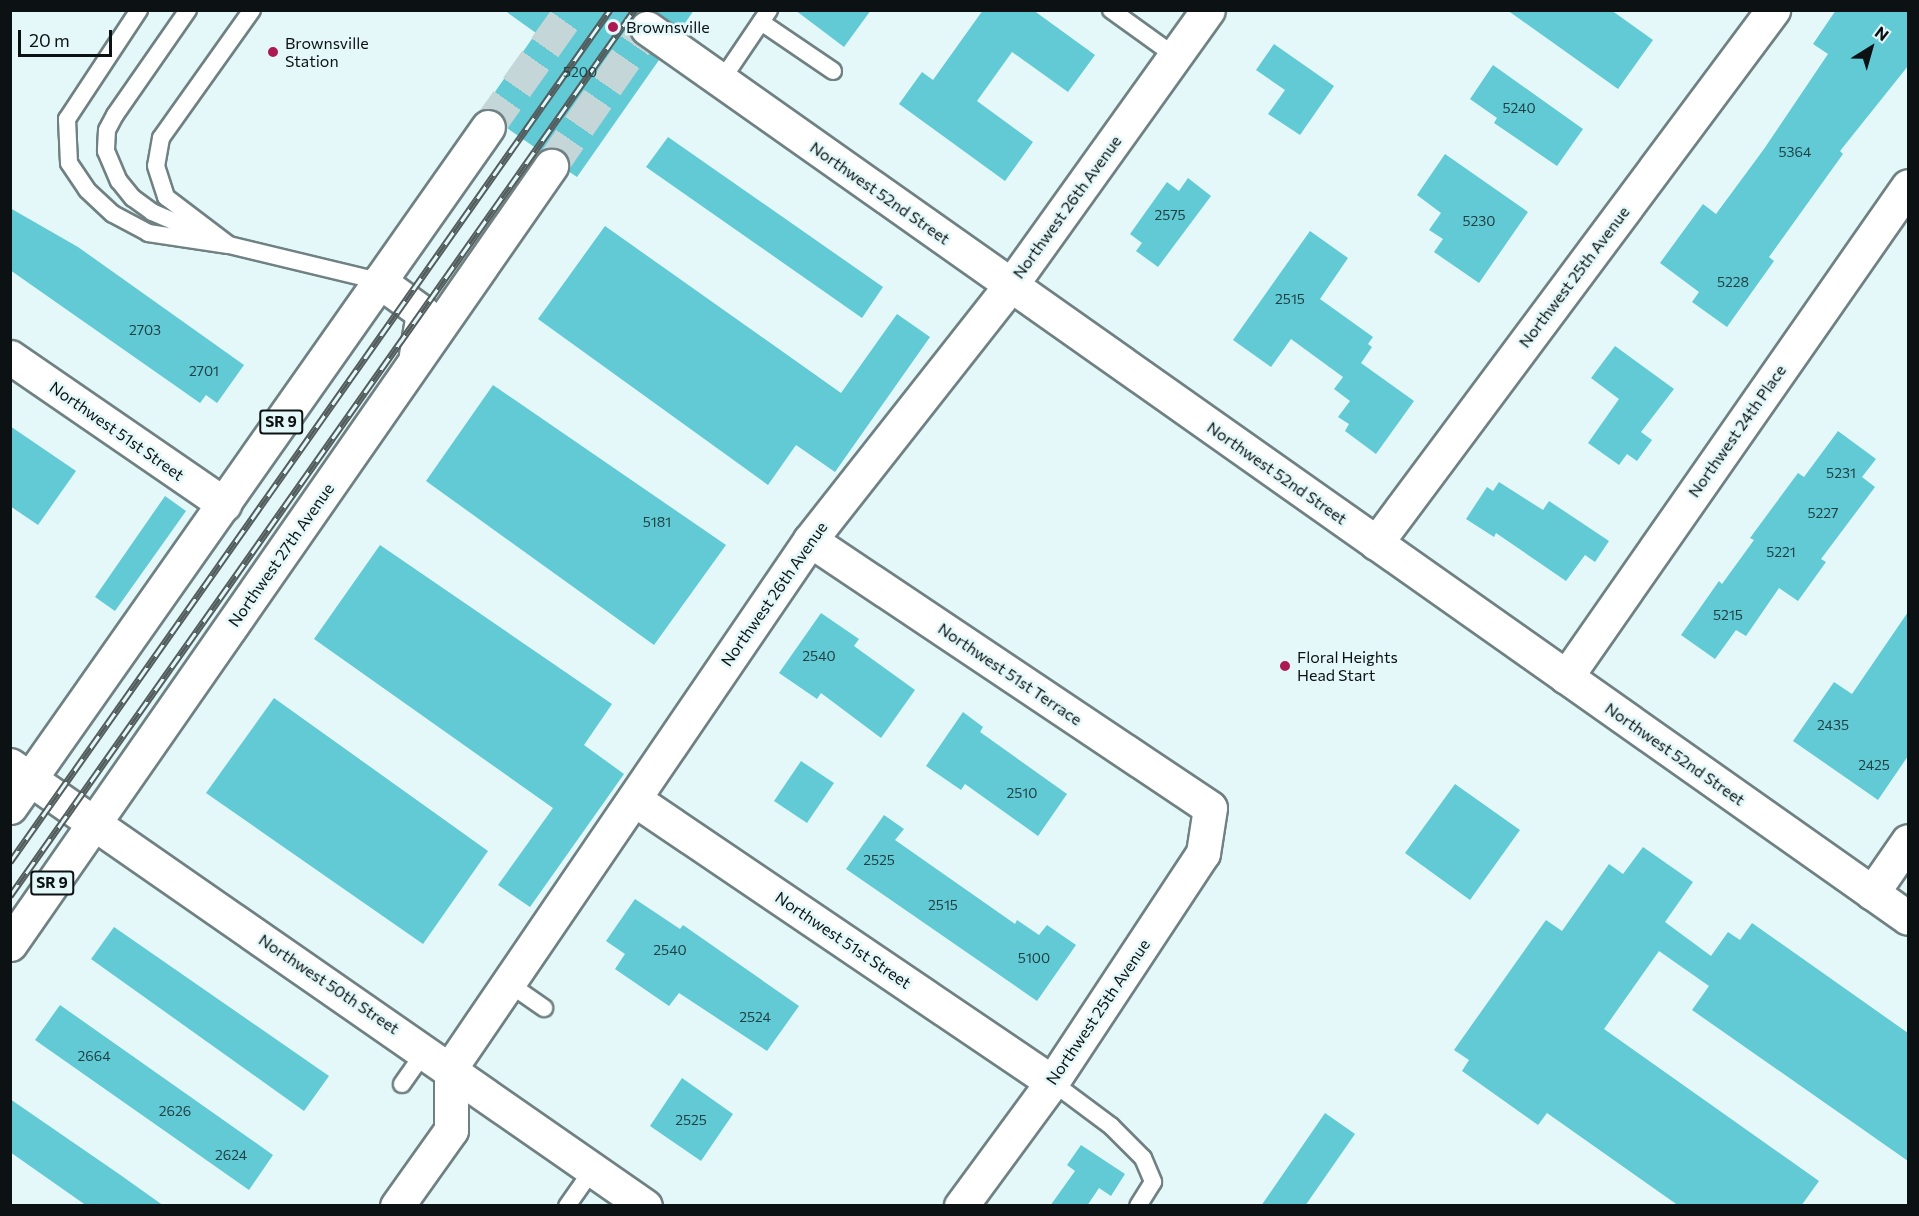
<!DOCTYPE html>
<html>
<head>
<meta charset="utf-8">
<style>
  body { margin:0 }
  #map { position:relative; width:1919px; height:1216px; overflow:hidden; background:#e4f8fa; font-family:Commissioner,sans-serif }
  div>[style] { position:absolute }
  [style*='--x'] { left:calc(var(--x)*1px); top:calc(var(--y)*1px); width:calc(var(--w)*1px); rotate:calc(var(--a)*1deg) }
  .building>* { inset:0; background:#61cad5 }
  .primary-tunnel>* { height:33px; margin-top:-16.5px; transform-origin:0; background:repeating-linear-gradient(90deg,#c4d6d7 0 33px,transparent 0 49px) }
  .roads { filter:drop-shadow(2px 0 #708183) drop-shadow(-2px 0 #708183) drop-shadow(0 2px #708183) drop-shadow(0 -2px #708183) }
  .service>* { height:16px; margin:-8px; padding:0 8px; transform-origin:8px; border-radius:8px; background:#fff }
  .minor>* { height:33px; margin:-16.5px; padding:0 16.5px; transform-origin:16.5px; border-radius:16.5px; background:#fff }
  .primary>* { height:33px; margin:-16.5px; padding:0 16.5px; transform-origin:16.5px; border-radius:16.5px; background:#fff }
  .rail>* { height:7px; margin-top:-3.5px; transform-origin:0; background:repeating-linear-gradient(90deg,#e4f8fa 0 14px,#535d5e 0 28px); box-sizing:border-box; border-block:2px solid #535d5e }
  .dots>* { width:16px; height:16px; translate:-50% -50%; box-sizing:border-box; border:3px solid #e4f8fa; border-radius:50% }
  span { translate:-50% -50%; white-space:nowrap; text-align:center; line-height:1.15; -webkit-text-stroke:5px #e4f8fa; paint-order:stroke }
  .number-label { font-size:14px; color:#214044 }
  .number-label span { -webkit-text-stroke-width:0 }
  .shield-label span { padding:2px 4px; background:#e4f8fa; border:2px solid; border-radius:4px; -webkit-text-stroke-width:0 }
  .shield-label { font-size:15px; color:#0c1213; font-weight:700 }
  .poi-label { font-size:16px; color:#0c1213 }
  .left { translate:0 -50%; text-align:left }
  .street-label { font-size:16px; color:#0c1213 }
  .frame { position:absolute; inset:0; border:12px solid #0c1213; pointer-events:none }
  .north { position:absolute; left:1841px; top:18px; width:60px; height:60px; -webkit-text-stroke:4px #e4f8fa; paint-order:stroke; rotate:37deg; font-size:16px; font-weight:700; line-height:24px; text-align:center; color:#0c1213 }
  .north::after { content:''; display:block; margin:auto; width:21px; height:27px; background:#0c1213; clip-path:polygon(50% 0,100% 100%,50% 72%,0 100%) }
  .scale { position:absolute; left:18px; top:30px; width:94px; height:27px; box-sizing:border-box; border:3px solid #0c1213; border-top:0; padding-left:8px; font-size:18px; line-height:21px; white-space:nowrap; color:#0c1213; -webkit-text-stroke:4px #e4f8fa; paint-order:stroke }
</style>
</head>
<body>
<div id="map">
  <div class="building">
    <i style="clip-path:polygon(504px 10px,641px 10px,631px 18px,630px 35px,659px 60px,577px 177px,568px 171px,568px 159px,562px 151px,552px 147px,540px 151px,507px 128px,499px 112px,483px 109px,536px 33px)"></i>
    <i style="clip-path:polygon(652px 10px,694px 10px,681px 29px)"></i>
    <i style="clip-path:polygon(795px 10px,871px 10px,844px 47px)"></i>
    <i style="clip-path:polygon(983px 10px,1033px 10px,1095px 55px,1068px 92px,1012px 52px,977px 101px,1033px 142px,1005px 181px,899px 104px,922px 72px,933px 80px)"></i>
    <i style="clip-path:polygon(1507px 10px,1611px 10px,1653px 40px,1618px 89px)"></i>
    <i style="clip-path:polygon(1836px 10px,1908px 10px,1908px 66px,1840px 151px,1843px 154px,1769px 257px,1774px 261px,1727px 327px,1692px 302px,1699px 292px,1660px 263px,1703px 204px,1716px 214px,1764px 149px,1828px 54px,1813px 44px)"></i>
    <i style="clip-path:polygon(1274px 44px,1334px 86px,1300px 135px,1268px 114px,1285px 90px,1256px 70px)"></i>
    <i style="clip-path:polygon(1493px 65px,1583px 129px,1557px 166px,1494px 123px,1497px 118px,1470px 99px)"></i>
    <i style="clip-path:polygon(668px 137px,883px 287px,862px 318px,646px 167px)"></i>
    <i style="clip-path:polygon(1445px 154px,1528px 212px,1479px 283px,1434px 252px,1443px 239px,1429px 230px,1441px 213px,1417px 195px)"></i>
    <i style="clip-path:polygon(1188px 178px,1211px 196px,1158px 267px,1136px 251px,1142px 243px,1130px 234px,1167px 182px,1179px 191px)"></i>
    <i style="clip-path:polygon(10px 208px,78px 247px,244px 365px,217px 403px,206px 395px,200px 403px,10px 270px)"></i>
    <i style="clip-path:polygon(605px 226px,841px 393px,897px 314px,930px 337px,835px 472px,796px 445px,768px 485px,538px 319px)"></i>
    <i style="clip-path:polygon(1310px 231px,1348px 258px,1320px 299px,1373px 337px,1368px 344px,1372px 347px,1361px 363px,1414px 401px,1376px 454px,1345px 431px,1349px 424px,1338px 417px,1350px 401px,1334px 389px,1343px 377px,1291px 339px,1271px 367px,1233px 340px)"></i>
    <i style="clip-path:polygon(1615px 346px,1674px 389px,1641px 432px,1652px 440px,1637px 461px,1627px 454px,1619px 465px,1588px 443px,1619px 399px,1591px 378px)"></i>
    <i style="clip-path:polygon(493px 385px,726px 545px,654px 645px,426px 481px)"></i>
    <i style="clip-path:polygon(10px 426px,76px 471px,38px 525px,10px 506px)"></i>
    <i style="clip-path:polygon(1838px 431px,1876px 459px,1862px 477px,1875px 487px,1821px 559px,1826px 562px,1798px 601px,1779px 588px,1746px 636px,1736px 630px,1715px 659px,1681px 635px,1719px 581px,1722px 584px,1754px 540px,1750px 538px,1798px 473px,1804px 477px)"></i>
    <i style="clip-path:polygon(1499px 482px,1543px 510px,1549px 501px,1609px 541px,1595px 562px,1585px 555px,1566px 581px,1496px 533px,1494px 537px,1466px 519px,1487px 487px,1493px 491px)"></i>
    <i style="clip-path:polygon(165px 496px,186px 511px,115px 611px,95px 597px)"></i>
    <i style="clip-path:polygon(380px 545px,612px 704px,584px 745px,624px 774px,530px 907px,498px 885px,553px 808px,314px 639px)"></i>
    <i style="clip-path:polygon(1908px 612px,1908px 756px,1878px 800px,1793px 741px,1834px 682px,1852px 694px)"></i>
    <i style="clip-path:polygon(821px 613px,859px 639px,854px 646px,915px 690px,881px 738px,821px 693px,817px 699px,779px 673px)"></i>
    <i style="clip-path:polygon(274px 698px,488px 851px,423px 944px,206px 793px)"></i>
    <i style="clip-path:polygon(963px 712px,983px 727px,980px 732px,1067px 794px,1038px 836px,965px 784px,961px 790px,926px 766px)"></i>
    <i style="clip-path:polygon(801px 761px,834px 783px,807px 823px,774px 801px)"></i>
    <i style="clip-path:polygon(1455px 784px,1520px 830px,1470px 900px,1405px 853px)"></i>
    <i style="clip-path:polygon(884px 815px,904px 829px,895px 840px,1015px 924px,1017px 920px,1039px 935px,1047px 925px,1076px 945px,1037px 1001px,846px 869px)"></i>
    <i style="clip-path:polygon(1643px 847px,1693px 882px,1665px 922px,1711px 956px,1728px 932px,1740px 940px,1752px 923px,1908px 1033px,1908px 1161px,1692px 1010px,1709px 986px,1659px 951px,1604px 1029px,1819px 1181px,1801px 1206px,1679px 1206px,1547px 1113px,1538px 1125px,1462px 1071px,1469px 1060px,1454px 1050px,1546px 920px,1562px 931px,1609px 864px,1623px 874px)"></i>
    <i style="clip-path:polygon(635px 899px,680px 929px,683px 925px,799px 1006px,767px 1051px,679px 993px,669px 1006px,615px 969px,625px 954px,606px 941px)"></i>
    <i style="clip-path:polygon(114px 927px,329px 1076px,304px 1111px,91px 959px)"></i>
    <i style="clip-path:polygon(60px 1005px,273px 1155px,249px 1190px,35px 1040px)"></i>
    <i style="clip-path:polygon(682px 1078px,733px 1114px,701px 1161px,650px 1126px)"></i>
    <i style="clip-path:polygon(10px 1099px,119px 1174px,164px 1206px,87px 1206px,10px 1152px)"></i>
    <i style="clip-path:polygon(1325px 1113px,1355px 1134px,1305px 1206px,1261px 1206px)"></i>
    <i style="clip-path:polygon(1081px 1145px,1125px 1174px,1111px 1196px,1099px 1188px,1087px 1206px,1050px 1206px,1075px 1171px,1067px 1165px)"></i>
  </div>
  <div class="primary-tunnel">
    <i style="--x:488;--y:127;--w:143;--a:-54.6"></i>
    <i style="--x:551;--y:166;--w:190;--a:-55.3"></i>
  </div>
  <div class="roads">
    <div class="service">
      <i style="--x:139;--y:10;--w:131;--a:123.4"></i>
      <i style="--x:67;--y:119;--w:44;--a:87.4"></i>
      <i style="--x:69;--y:163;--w:32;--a:56"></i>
      <i style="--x:87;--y:190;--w:35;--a:43"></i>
      <i style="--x:113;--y:214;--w:40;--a:28"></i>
      <i style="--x:148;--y:233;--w:81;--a:8.5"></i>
      <i style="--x:188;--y:10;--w:128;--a:124.8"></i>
      <i style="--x:115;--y:115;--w:17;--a:118"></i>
      <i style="--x:107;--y:130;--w:21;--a:93"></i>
      <i style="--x:106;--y:151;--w:33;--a:67"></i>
      <i style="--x:119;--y:181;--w:22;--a:51"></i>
      <i style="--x:133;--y:198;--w:24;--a:36"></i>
      <i style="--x:152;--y:212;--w:56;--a:23.3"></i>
      <i style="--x:252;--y:10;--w:157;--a:125.4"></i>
      <i style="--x:161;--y:138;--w:28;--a:100"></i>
      <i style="--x:156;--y:166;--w:33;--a:72"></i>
      <i style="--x:166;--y:197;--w:79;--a:37.3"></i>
      <i style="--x:229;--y:245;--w:154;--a:13.5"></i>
      <i style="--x:1111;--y:10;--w:79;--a:35.7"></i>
      <i style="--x:761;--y:22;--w:87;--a:34.2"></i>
      <i style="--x:721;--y:81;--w:86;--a:-55.9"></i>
      <i style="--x:508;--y:983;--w:44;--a:34.8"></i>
      <i style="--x:1052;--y:1082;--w:74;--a:36.7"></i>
      <i style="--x:1111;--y:1126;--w:45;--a:45"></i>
      <i style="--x:1143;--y:1158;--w:26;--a:67"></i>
      <i style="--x:1153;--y:1182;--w:28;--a:122"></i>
      <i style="--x:402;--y:1084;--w:42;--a:-54.8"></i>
      <i style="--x:567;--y:1206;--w:45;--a:-54.9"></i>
    </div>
    <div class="minor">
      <i style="--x:647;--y:28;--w:1543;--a:35.21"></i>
      <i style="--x:10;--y:357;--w:260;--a:34.5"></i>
      <i style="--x:810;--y:540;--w:481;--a:33.8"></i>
      <i style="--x:1210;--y:808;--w:46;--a:98.8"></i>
      <i style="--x:1203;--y:853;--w:274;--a:123.4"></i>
      <i style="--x:1052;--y:1082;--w:154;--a:126.3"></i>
      <i style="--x:1376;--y:543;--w:665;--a:-53.32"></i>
      <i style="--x:1566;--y:677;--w:598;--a:-55.14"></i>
      <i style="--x:10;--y:765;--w:773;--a:34.78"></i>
      <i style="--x:634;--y:799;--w:505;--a:34.1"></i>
      <i style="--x:1872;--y:893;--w:63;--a:-55.3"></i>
      <i style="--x:397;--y:1206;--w:93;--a:-54.6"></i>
      <i style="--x:451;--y:1130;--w:63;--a:-90"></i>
      <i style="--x:451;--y:1067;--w:638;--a:-55.74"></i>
      <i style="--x:810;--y:540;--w:325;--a:-51.8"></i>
      <i style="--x:1011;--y:285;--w:338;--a:-54.4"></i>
    </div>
    <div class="primary">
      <i style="--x:379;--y:281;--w:54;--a:36"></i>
      <i style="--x:423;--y:313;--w:43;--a:99.5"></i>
      <i style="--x:10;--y:807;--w:831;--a:-54.9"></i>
      <i style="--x:10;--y:944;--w:948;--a:-55.19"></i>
    </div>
  </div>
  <div class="rail">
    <i style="--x:10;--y:862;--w:1042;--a:-54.85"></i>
    <i style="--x:10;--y:896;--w:1084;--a:-54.84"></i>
  </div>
  <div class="dots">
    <i style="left:613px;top:27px;background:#ab1a53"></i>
    <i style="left:273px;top:52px;background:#ab1a53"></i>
    <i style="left:1285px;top:666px;background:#ab1a53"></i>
  </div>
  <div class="number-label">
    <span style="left:580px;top:72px">5200</span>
    <span style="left:1519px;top:108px">5240</span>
    <span style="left:1795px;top:152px">5364</span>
    <span style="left:1170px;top:215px">2575</span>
    <span style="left:1479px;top:221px">5230</span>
    <span style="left:1733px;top:282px">5228</span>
    <span style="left:1290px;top:299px">2515</span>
    <span style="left:145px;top:330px">2703</span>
    <span style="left:204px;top:371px">2701</span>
    <span style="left:1841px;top:473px">5231</span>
    <span style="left:1823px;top:513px">5227</span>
    <span style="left:657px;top:522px">5181</span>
    <span style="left:1781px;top:552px">5221</span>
    <span style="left:1728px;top:615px">5215</span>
    <span style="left:819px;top:656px">2540</span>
    <span style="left:1833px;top:725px">2435</span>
    <span style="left:1874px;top:765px">2425</span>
    <span style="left:1022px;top:793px">2510</span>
    <span style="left:879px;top:860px">2525</span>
    <span style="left:943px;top:905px">2515</span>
    <span style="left:670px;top:950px">2540</span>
    <span style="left:1034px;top:958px">5100</span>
    <span style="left:755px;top:1017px">2524</span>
    <span style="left:94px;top:1056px">2664</span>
    <span style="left:175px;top:1111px">2626</span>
    <span style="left:691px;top:1120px">2525</span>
    <span style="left:231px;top:1155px">2624</span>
  </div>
  <div class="shield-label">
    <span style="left:281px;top:422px">SR 9</span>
    <span style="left:52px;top:883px">SR 9</span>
  </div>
  <div class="poi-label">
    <span class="left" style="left:626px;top:27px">Brownsville</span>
    <span class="left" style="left:285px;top:52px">Brownsville<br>Station</span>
    <span class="left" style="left:1297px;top:666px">Floral Heights<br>Head Start</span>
  </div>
  <div class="street-label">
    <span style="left:880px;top:193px;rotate:35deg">Northwest 52nd Street</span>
    <span style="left:1067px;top:207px;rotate:-54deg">Northwest 26th Avenue</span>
    <span style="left:1574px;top:277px;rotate:-53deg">Northwest 25th Avenue</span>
    <span style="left:117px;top:431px;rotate:35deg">Northwest 51st Street</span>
    <span style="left:1737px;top:431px;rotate:-55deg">Northwest 24th Place</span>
    <span style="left:1277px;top:473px;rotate:35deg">Northwest 52nd Street</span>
    <span style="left:281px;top:555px;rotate:-55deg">Northwest 27th Avenue</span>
    <span style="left:774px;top:594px;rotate:-55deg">Northwest 26th Avenue</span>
    <span style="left:1010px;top:674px;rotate:34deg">Northwest 51st Terrace</span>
    <span style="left:1675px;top:754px;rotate:35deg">Northwest 52nd Street</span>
    <span style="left:843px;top:940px;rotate:34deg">Northwest 51st Street</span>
    <span style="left:329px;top:984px;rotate:34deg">Northwest 50th Street</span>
    <span style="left:1098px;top:1012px;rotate:-56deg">Northwest 25th Avenue</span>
  </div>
  <div class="frame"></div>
  <div class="north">N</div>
  <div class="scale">20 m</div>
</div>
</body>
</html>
